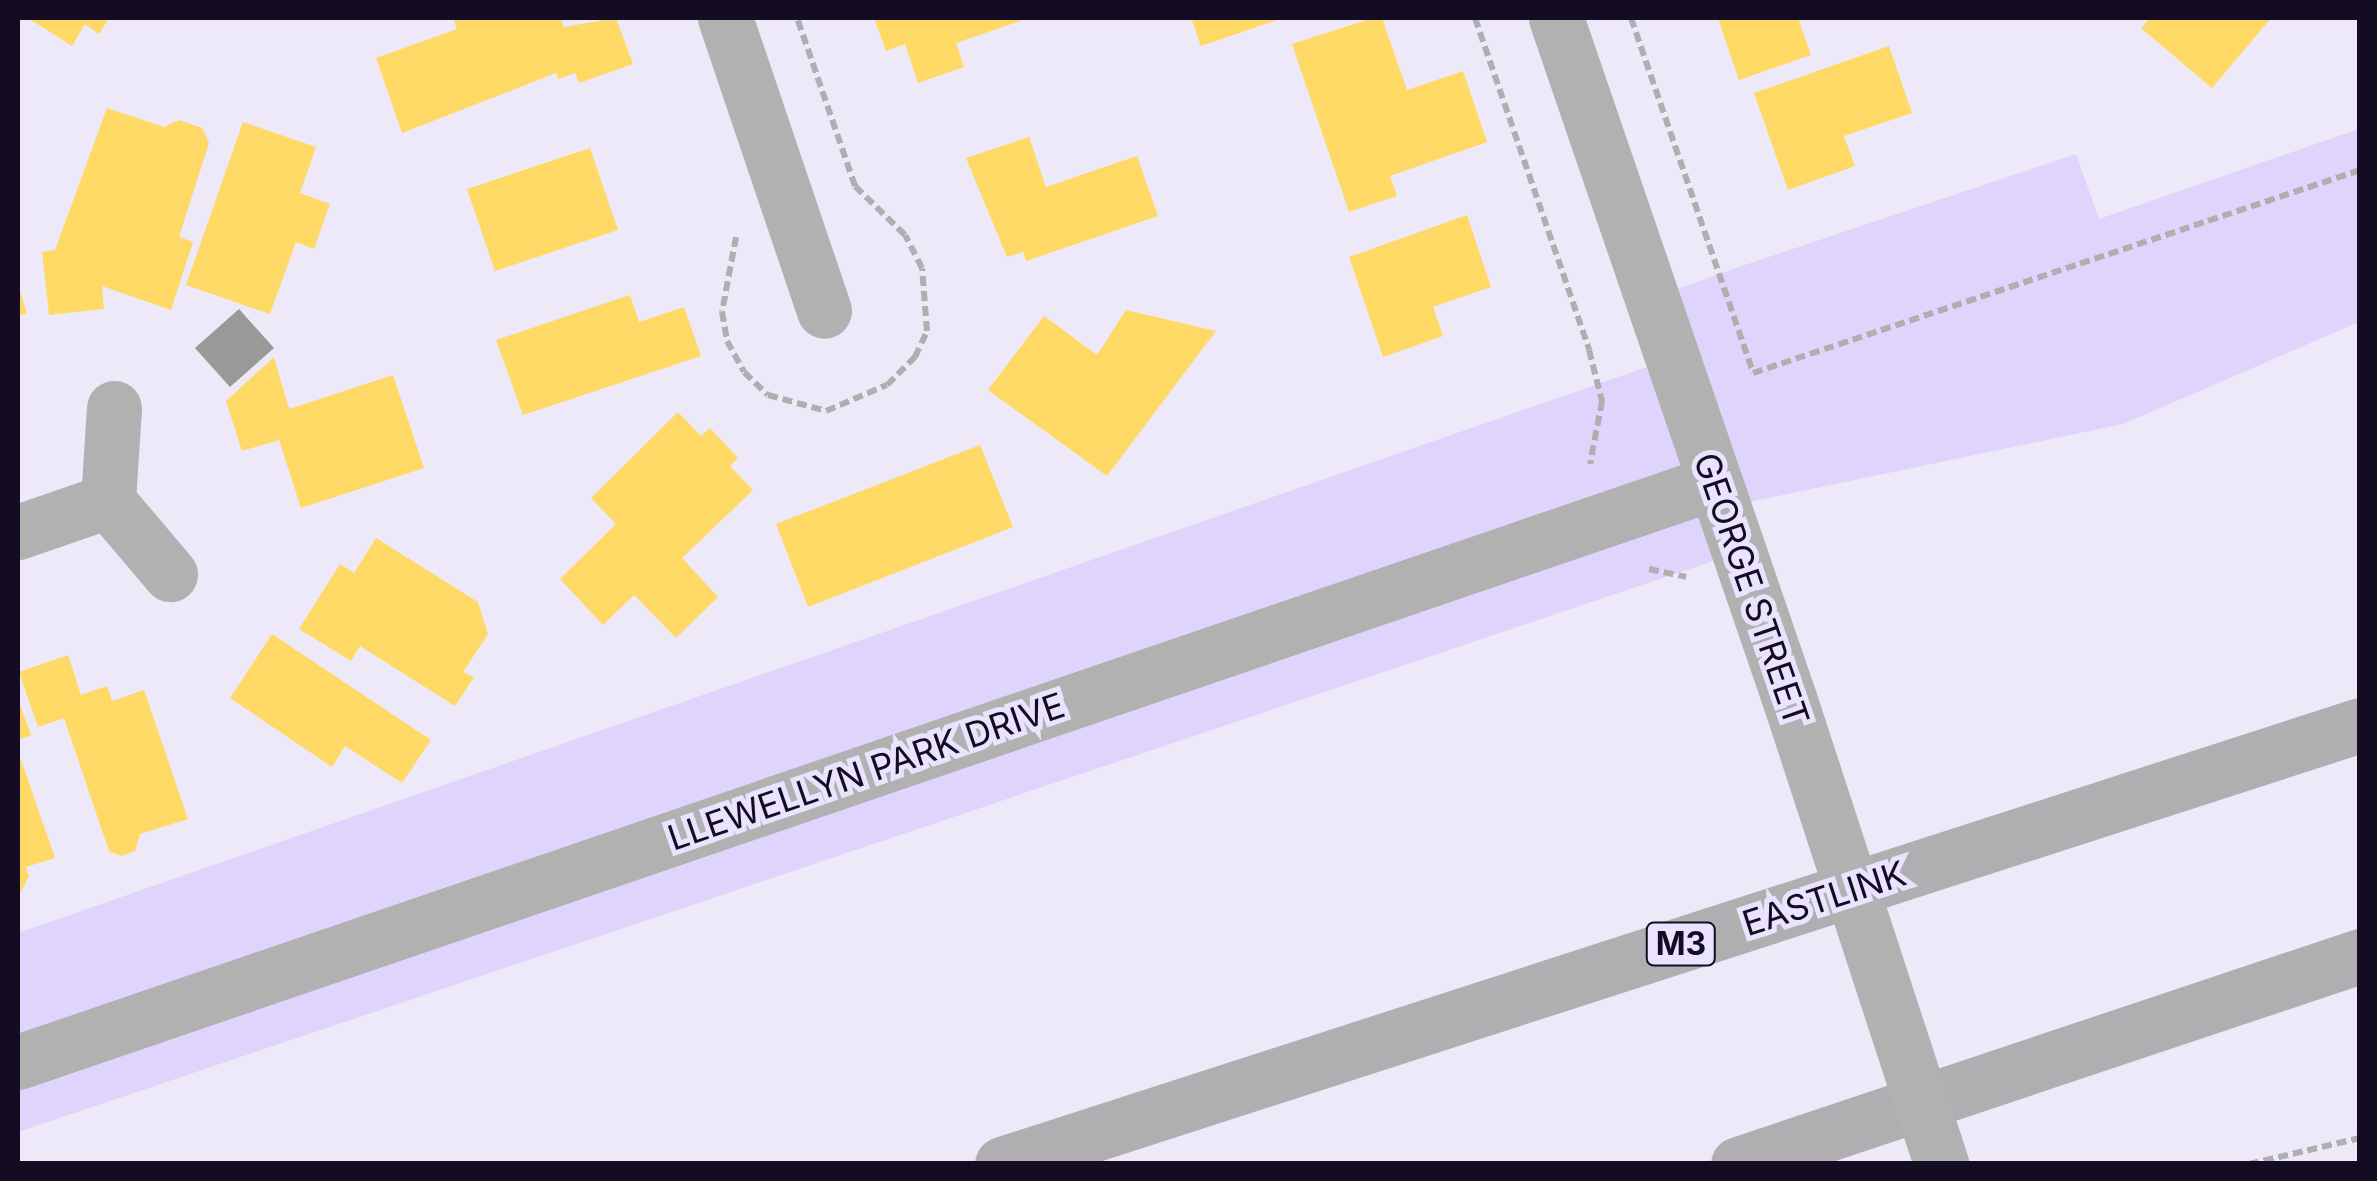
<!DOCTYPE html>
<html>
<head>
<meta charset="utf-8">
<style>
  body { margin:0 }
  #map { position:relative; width:2377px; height:1181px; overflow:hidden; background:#ede9f8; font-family:Inter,sans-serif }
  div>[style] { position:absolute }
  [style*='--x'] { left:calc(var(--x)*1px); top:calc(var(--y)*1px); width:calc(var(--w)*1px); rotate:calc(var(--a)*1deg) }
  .green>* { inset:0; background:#ded4fc }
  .homes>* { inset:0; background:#ffd966 }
  .industry>* { inset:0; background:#999 }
  .path>* { height:6px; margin-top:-3px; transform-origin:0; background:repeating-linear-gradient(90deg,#afaeb1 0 10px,transparent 0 15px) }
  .minor>* { height:55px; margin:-27.5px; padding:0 27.5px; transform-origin:27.5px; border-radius:27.5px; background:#b1b1b1 }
  .highway>* { height:55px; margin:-27.5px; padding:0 27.5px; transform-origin:27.5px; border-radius:27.5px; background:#b1aeb1 }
  .minor-bridge>* { height:55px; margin:-27.5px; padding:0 27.5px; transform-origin:27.5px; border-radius:27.5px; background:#b1b1b1 }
  span { translate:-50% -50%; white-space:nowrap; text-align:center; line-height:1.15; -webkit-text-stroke:10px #eae3fe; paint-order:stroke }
  .shield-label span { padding:2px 8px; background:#eae3fe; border:2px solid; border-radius:8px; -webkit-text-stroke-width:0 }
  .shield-label { font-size:32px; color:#140c23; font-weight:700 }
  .street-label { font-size:35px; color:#140c23 }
  .frame { position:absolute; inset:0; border:20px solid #140c23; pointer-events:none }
</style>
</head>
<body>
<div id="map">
  <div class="green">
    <i style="clip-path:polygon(2359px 129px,2359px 322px,2123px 424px,1725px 507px,1740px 552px,18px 1132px,18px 933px,1673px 358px,1652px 298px,1736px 268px,2076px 154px,2099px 219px)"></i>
  </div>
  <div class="homes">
    <i style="clip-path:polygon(28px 18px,109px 18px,99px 34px,85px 24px,72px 46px)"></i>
    <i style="clip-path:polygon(453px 18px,560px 18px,564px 27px,616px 18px,633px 64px,579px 83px,575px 73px,558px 79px,556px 73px,402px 133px,376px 58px,457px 29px)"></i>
    <i style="clip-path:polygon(874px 18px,1029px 18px,956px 43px,964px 67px,918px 83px,905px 44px,886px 51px)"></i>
    <i style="clip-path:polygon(1191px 18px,1283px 18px,1201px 46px)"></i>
    <i style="clip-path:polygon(1373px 18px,1382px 18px,1407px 90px,1463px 71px,1487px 142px,1390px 176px,1397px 196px,1349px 212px,1292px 44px)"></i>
    <i style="clip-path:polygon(1718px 18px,1798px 18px,1811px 55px,1739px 80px)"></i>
    <i style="clip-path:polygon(2150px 18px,2271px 18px,2212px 88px,2141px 28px)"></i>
    <i style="clip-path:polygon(1889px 46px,1912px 113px,1844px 136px,1855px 166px,1788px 190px,1754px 93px)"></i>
    <i style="clip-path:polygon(107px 108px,164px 127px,179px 120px,202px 128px,209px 143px,179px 237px,193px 242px,171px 310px,102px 286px,104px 309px,49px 315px,42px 252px,55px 250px)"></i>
    <i style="clip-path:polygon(243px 122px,316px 147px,300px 193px,330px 204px,314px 249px,296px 242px,270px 314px,186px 285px)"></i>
    <i style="clip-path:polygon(1029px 137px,1046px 187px,1137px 156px,1158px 216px,1026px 261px,1023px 252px,1007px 257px,966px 158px)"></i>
    <i style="clip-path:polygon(590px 148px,618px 230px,495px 271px,467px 189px)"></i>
    <i style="clip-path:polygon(1467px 215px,1491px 287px,1433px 307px,1443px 336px,1383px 357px,1349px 257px)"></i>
    <i style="clip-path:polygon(18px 286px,27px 313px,18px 316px)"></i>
    <i style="clip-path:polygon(630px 295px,639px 322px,684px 307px,701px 356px,523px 415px,496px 340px)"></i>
    <i style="clip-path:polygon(1126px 310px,1216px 331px,1107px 476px,988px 390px,1044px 316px,1097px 355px)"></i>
    <i style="clip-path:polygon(274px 357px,289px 409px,393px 375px,424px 468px,301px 508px,279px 440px,242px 451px,226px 401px)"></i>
    <i style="clip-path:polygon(678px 412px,701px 436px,710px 428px,738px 458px,730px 466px,753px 490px,682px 558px,718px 597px,676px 638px,634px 595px,603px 625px,560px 579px,616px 524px,591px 498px)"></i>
    <i style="clip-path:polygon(980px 445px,1013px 527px,808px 607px,776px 524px)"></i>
    <i style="clip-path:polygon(376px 538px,478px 602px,488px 634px,463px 672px,474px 677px,455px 706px,360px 646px,351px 661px,299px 629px,340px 564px,354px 573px)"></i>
    <i style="clip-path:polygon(272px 634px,431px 740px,402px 783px,345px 746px,332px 767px,230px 698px)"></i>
    <i style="clip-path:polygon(68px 655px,81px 695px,107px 686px,112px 701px,144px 690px,188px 819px,140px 834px,135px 851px,121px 856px,109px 851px,64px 718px,38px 727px,19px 672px)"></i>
    <i style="clip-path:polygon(18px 699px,31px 735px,18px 740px)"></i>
    <i style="clip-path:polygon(18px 751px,55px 858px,26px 867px,29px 876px,18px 897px)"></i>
  </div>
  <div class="industry">
    <i style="clip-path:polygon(239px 309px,274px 348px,230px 387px,195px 348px)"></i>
  </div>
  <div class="path">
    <i style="--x:1475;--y:18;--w:351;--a:71"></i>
    <i style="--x:1589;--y:350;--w:53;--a:75.7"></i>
    <i style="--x:1602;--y:401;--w:64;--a:100.8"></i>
    <i style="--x:1631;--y:18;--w:375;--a:71"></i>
    <i style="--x:1753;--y:373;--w:640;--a:-18.49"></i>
    <i style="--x:736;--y:237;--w:76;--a:100.6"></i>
    <i style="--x:722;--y:312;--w:29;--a:80"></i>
    <i style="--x:727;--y:341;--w:35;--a:61"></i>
    <i style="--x:744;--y:372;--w:33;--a:44"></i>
    <i style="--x:768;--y:395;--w:60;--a:15.4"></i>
    <i style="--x:826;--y:411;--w:66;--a:-23.1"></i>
    <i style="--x:887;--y:385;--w:40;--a:-45"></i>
    <i style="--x:915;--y:357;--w:29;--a:-65"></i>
    <i style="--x:927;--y:331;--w:63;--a:-94.5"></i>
    <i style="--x:922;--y:268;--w:37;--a:-117"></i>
    <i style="--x:905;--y:235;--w:70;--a:-135.6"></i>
    <i style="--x:855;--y:186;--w:178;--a:-109"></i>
    <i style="--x:1649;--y:569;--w:38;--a:12"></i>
    <i style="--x:2249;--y:1164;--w:114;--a:-13.2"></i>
  </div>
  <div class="minor">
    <i style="--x:725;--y:18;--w:309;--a:71.3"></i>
    <i style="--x:1556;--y:18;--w:722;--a:71.09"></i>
    <i style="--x:114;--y:408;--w:93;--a:93.7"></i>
    <i style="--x:108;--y:501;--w:96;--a:49.7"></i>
    <i style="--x:18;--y:532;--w:95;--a:-19"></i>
    <i style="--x:18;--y:1062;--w:1793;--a:-18.87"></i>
  </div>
  <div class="highway">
    <i style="--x:1002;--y:1164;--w:1427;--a:-17.91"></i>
    <i style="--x:1738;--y:1164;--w:656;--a:-18.49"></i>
  </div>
  <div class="minor-bridge">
    <i style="--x:1790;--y:701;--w:487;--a:71.9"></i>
  </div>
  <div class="shield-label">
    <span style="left:1681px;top:944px">M3</span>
  </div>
  <div class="street-label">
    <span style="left:1752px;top:589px;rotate:71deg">GEORGE STREET</span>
    <span style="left:866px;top:771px;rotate:-19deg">LLEWELLYN PARK DRIVE</span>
    <span style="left:1824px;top:898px;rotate:-18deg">EASTLINK</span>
  </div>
  <div class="frame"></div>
</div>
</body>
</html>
